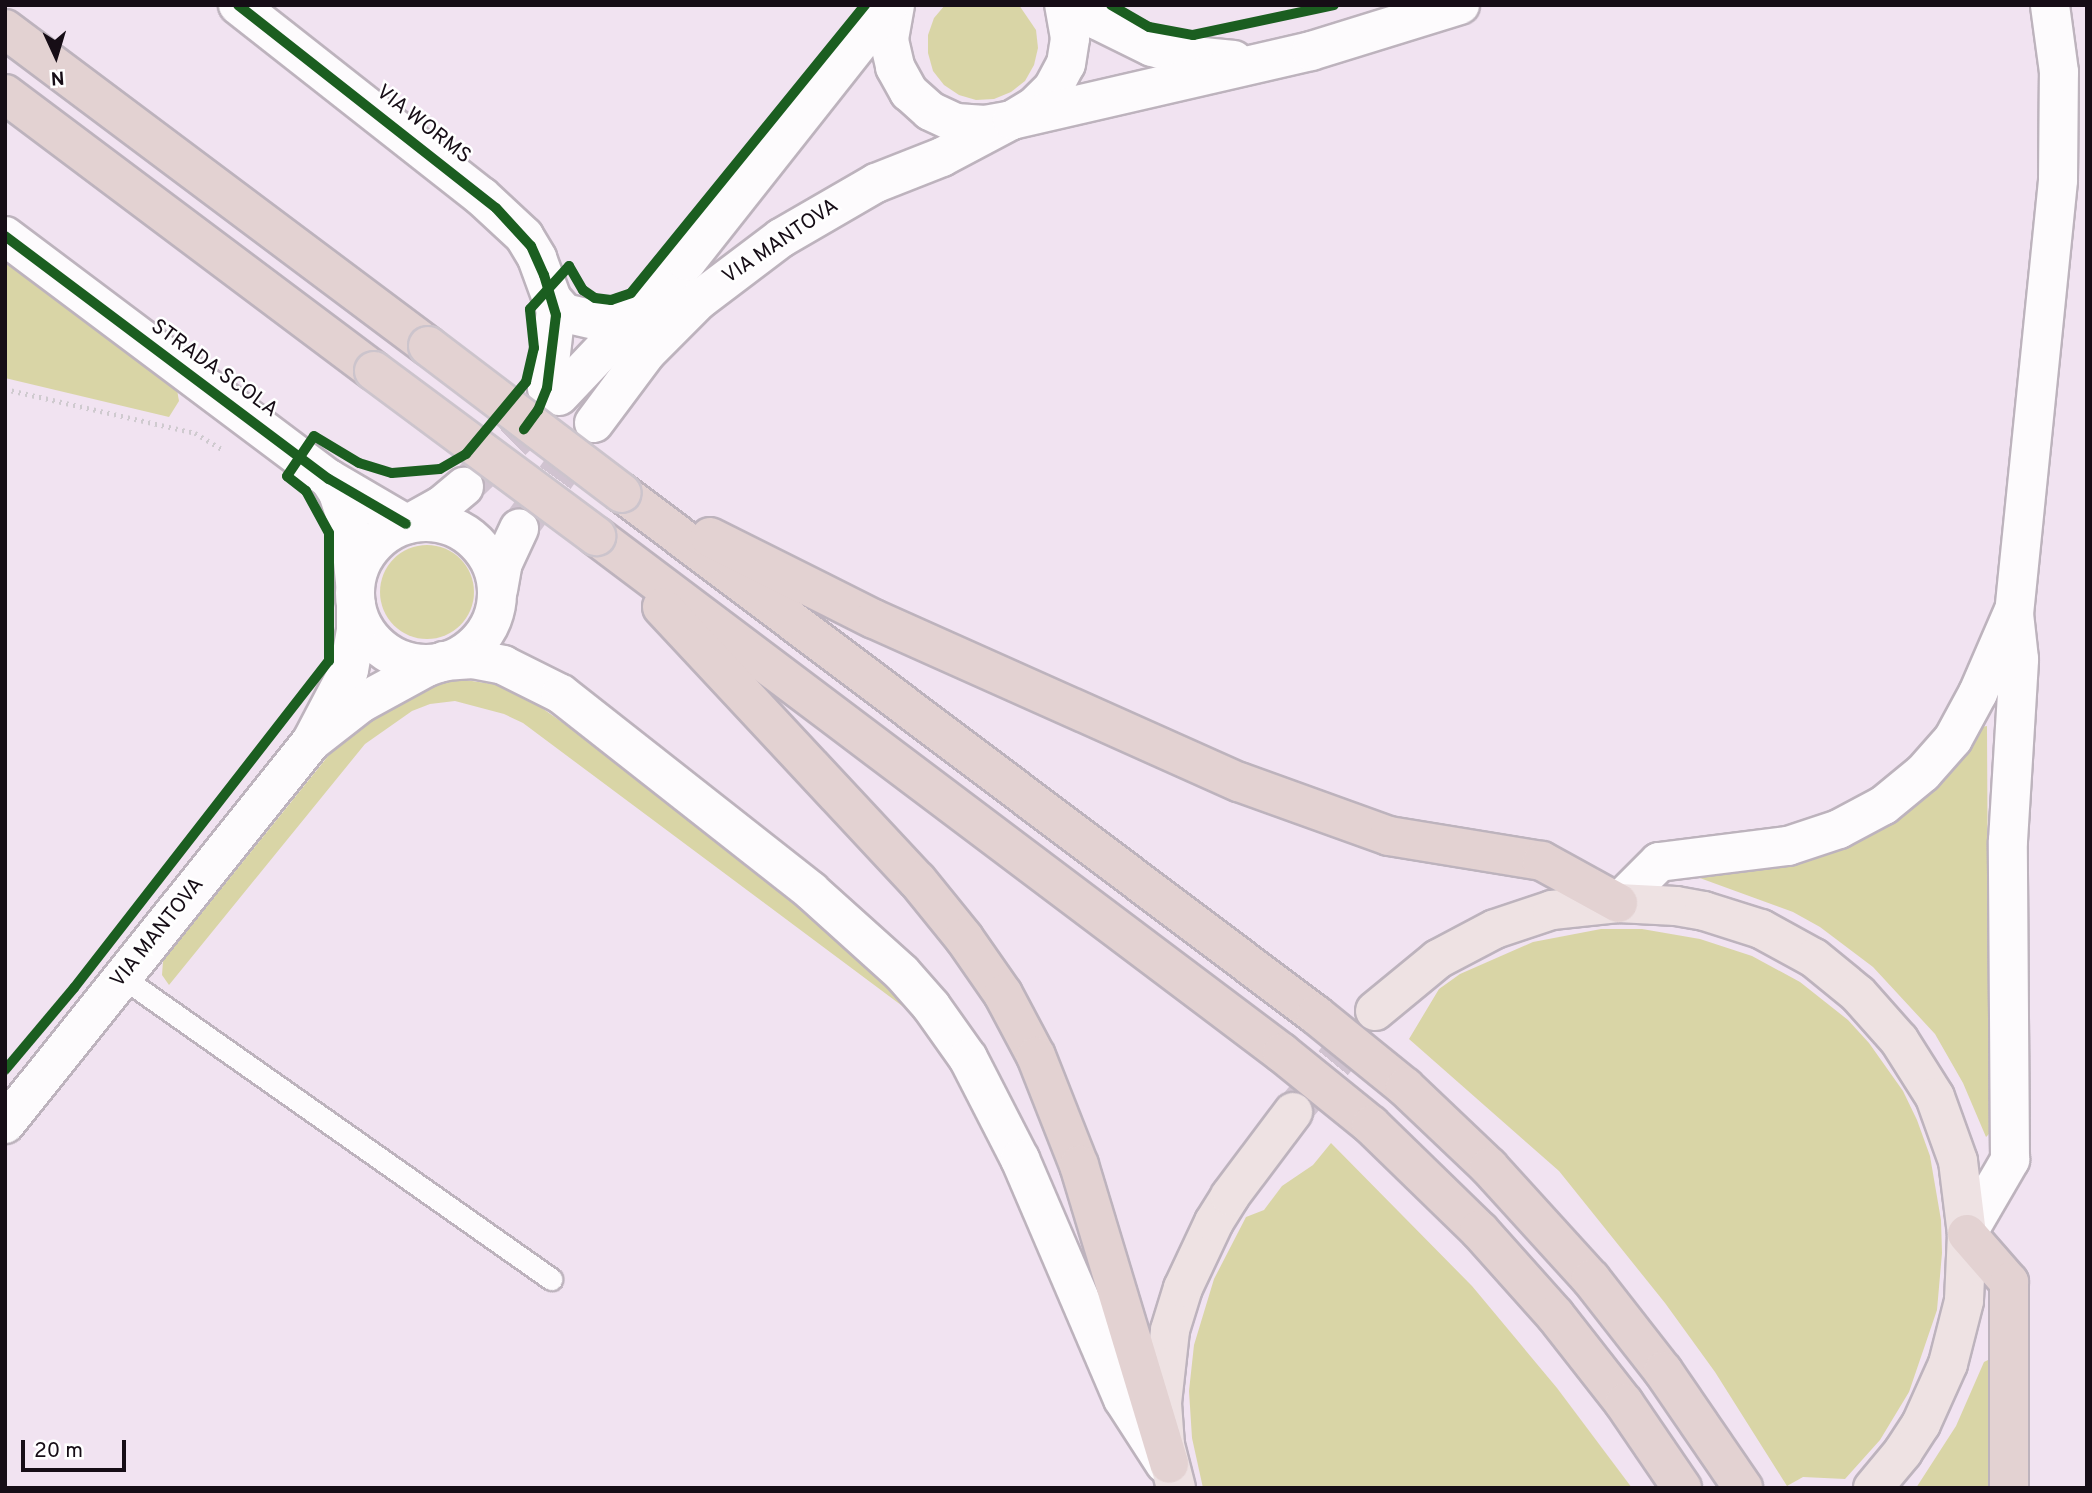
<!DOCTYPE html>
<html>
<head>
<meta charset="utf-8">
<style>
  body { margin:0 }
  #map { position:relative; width:2092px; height:1493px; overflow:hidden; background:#f1e3f1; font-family:Overpass,sans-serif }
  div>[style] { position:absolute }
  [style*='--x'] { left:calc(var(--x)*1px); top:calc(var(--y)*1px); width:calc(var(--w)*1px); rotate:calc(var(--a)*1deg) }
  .green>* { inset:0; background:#d9d5a6 }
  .round { border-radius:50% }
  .secondary-tunnel>* { height:38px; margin-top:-19px; transform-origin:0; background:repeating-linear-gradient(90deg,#d0c3d0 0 38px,transparent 0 57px) }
  .primary-tunnel>* { height:38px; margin-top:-19px; transform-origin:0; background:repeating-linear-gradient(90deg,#d0c3d0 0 38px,transparent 0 57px) }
  .path>* { height:4.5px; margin-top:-2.25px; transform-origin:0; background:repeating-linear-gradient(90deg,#cfcacf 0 2px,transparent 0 7px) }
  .roads { filter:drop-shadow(2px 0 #bdb3bd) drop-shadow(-2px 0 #bdb3bd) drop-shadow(0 2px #bdb3bd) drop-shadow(0 -2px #bdb3bd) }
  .lane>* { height:21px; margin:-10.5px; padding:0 10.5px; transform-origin:10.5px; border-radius:10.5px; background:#fdfbfd }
  .street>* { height:38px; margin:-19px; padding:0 19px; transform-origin:19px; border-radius:19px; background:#fdfbfd }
  .secondary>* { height:38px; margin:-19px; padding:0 19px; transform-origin:19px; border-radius:19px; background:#fdfbfd }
  .secondary>.ring { margin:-19px; padding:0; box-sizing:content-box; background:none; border:38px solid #fdfbfd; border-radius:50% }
  .primary>* { height:38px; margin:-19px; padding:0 19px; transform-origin:19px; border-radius:19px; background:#eee2e3 }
  .highway>* { height:38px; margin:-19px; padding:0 19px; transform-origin:19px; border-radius:19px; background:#e3d2d2 }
  .bridges { filter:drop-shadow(2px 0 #ccc4cc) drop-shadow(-2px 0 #ccc4cc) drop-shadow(0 2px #ccc4cc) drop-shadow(0 -2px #ccc4cc) }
  .highway-bridge>* { height:38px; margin:-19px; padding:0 19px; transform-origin:19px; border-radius:19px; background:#e3d2d2 }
  .cycleway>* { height:10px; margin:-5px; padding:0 5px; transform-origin:5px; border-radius:5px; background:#1b5e20 }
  span { translate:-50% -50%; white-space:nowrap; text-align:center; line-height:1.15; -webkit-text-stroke:5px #fff; paint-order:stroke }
  .street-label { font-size:21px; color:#160d16 }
  .frame { position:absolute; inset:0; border:7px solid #160d16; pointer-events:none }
  .north { position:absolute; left:21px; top:21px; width:70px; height:70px; -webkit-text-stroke:5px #fff; paint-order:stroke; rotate:176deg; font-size:19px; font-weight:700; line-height:28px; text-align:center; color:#160d16 }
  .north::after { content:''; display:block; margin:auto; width:24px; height:32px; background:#160d16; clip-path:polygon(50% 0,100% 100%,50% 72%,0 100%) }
  .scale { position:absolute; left:21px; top:1440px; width:105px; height:32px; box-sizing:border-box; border:4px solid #160d16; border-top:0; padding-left:9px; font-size:21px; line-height:24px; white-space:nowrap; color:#160d16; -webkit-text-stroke:5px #fff; paint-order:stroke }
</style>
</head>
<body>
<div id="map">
  <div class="green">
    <i style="clip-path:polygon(945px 5px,1019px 5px,1036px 30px,1038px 48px,1034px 65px,1025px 81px,1011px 92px,994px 99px,976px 100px,959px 95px,944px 85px,933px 71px,928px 53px,928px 35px,934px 18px)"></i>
    <i style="clip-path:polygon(5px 259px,177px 390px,179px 401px,169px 417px,5px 378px)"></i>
    <i class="round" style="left:380px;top:545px;width:94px;height:94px"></i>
    <i style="clip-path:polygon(465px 680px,499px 685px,522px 694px,627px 768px,854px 947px,913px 1014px,523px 723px,504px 714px,455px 701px,430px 704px,412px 711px,365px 744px,169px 985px,162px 975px,163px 961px,337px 745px,361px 723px,439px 682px)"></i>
    <i style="clip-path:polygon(1987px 726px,1989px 1134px,1986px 1137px,1963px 1083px,1935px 1034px,1873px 967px,1820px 927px,1793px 912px,1697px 877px,1791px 864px,1841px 849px,1867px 837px,1915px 805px,1935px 786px,1982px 727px)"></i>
    <i style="clip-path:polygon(1601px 929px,1642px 929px,1700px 939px,1752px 956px,1800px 982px,1848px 1020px,1869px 1043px,1903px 1091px,1917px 1120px,1930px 1156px,1941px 1220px,1942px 1253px,1937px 1310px,1909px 1392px,1880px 1440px,1845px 1479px,1803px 1477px,1787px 1486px,1715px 1372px,1665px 1303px,1559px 1171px,1409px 1039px,1439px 989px,1460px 974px,1533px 942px)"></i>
    <i style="clip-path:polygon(1331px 1143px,1472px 1286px,1557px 1388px,1632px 1488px,1203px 1488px,1192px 1438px,1189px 1391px,1194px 1345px,1214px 1279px,1246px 1217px,1264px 1210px,1282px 1186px,1313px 1165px)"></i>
    <i style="clip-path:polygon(1988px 1360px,1992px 1360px,2000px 1488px,1916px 1488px,1956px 1426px,1984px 1362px)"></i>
  </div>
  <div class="secondary-tunnel">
    <i style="--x:471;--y:481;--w:122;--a:-44"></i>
    <i style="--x:522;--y:524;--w:118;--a:-54.3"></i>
  </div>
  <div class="primary-tunnel">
    <i style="--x:1297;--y:1107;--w:118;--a:-50.5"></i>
  </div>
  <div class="path">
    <i style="--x:5;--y:389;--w:195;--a:13"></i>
    <i style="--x:195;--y:433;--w:31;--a:31"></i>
  </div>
  <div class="roads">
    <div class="lane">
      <i style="--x:122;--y:977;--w:525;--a:35.14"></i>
    </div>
    <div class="street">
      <i style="--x:238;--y:5;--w:309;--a:38.2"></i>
      <i style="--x:481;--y:196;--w:59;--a:42.9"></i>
      <i style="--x:524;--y:236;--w:26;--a:59"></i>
      <i style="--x:537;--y:258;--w:55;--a:69.9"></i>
      <i style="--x:556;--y:310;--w:79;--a:96.6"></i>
      <i style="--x:5;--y:236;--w:405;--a:36.9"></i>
      <i style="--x:329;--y:479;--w:89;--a:30.3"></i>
      <i style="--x:552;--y:299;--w:18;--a:49"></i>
      <i style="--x:564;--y:313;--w:36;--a:13"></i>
      <i style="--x:599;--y:321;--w:29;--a:-2"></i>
      <i style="--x:628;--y:320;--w:14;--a:-30"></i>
      <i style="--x:329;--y:479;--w:17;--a:57"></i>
      <i style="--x:338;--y:493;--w:40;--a:72"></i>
      <i style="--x:350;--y:531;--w:51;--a:84.4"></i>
    </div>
    <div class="secondary">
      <i style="--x:895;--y:5;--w:36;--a:100"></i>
      <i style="--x:889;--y:40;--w:28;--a:77"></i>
      <i style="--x:895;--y:67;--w:29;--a:61"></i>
      <i style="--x:909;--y:92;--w:28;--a:42"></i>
      <i style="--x:930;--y:111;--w:29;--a:25"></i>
      <i style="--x:956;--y:123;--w:29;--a:4"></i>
      <i style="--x:985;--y:125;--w:27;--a:-10"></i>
      <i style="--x:1012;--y:120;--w:27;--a:-31"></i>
      <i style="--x:1035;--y:106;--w:25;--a:-45"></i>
      <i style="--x:1053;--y:88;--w:27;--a:-62"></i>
      <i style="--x:1066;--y:64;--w:26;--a:-81"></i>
      <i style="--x:1070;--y:38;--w:34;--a:-100"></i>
      <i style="--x:1079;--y:5;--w:23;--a:40"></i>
      <i style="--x:1097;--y:20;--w:61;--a:26.1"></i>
      <i style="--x:1152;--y:47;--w:31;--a:15"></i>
      <i style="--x:1182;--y:55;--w:52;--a:5.5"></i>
      <i style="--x:559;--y:396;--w:186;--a:-46.5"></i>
      <i style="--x:687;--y:261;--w:326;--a:-51.7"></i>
      <i style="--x:594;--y:423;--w:89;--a:-53.3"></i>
      <i style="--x:647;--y:352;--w:74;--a:-45"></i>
      <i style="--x:699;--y:300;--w:103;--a:-37.1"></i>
      <i style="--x:781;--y:238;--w:110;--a:-30.1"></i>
      <i style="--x:876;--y:183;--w:71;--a:-21.5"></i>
      <i style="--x:942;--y:157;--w:79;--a:-27.9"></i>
      <i style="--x:1012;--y:120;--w:307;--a:-13"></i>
      <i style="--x:1311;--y:51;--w:156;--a:-17.2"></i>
      <i class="ring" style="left:355px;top:522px;width:104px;height:104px"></i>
      <i style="--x:408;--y:524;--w:38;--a:-29"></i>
      <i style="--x:441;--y:506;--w:30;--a:-40"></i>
      <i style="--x:498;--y:590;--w:27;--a:-80"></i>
      <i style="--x:503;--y:563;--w:38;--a:-65"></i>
      <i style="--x:311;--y:742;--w:63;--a:-38"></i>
      <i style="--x:361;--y:703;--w:75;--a:-28.6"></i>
      <i style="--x:427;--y:667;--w:18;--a:-19"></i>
      <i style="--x:444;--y:661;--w:29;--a:-4"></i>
      <i style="--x:473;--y:659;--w:31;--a:11"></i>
      <i style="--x:503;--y:665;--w:65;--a:26.6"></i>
      <i style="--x:561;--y:694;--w:318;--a:38.2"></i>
      <i style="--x:811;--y:891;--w:122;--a:42"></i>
      <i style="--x:902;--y:973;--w:44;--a:48.7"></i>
      <i style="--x:931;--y:1006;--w:64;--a:54.6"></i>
      <i style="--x:968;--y:1058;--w:114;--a:62.8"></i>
      <i style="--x:1020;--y:1159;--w:261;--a:66.8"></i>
      <i style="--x:1123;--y:1399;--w:77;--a:57.1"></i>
      <i style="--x:1618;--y:903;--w:58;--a:-45"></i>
      <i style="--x:1659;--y:862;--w:130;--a:-7.1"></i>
      <i style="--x:1788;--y:846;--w:54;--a:-18.4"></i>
      <i style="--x:1839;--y:829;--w:51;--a:-28.1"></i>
      <i style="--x:1884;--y:805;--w:50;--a:-39.4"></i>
      <i style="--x:1923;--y:773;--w:45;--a:-48.6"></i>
      <i style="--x:1953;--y:739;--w:52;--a:-61.5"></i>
      <i style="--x:1978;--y:693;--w:88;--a:-66.6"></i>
      <i style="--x:5;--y:1124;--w:489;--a:-51.3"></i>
      <i style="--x:311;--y:742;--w:81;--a:-62.2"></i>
      <i style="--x:349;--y:670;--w:40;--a:-80"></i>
      <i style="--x:356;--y:631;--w:26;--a:-90"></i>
      <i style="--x:1967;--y:1234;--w:86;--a:-59.8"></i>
      <i style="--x:2010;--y:1160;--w:319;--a:-90.4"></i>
      <i style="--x:2008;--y:841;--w:182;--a:-86.5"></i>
      <i style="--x:2019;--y:659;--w:45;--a:-96.3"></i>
      <i style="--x:2014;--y:614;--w:436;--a:-84.2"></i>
      <i style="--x:2058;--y:180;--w:108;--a:-89.5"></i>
      <i style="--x:2059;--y:72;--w:68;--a:-97.7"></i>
    </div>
    <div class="primary">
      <i style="--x:1375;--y:1011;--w:82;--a:-39.5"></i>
      <i style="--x:1438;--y:959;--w:64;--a:-27.8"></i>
      <i style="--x:1495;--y:929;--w:60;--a:-18.4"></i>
      <i style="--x:1552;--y:910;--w:66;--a:-6.1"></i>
      <i style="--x:1618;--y:903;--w:58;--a:3"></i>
      <i style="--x:1676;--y:906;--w:28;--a:10"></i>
      <i style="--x:1704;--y:911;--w:60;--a:17.5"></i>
      <i style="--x:1761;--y:929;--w:60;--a:28.7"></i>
      <i style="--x:1814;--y:958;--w:57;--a:39.3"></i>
      <i style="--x:1858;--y:994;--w:62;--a:48.3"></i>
      <i style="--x:1899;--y:1040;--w:67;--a:57.7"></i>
      <i style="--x:1935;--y:1097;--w:68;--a:70.2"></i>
      <i style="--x:1958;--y:1161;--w:74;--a:83"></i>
      <i style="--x:1967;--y:1234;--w:67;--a:92.6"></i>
      <i style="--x:1964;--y:1301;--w:65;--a:104.3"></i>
      <i style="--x:1948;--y:1364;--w:66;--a:114.2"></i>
      <i style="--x:1921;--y:1424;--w:33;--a:123"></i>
      <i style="--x:1903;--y:1452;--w:47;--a:129.8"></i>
      <i style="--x:1176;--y:1488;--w:44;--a:-104.3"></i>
      <i style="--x:1165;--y:1445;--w:42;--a:-94.1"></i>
      <i style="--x:1162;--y:1403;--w:73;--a:-83.7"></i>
      <i style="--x:1170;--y:1330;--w:44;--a:-72.8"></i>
      <i style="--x:1183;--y:1288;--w:73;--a:-64.8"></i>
      <i style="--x:1214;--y:1222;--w:31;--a:-58"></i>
      <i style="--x:1230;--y:1196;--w:105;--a:-53.1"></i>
    </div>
    <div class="highway">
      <i style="--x:5;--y:29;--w:529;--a:36.85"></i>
      <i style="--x:5;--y:94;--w:461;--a:36.9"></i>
      <i style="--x:622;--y:493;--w:868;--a:36.95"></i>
      <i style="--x:1316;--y:1015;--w:114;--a:39"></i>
      <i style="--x:1405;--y:1087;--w:116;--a:43.6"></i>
      <i style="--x:1489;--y:1167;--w:151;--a:47.7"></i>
      <i style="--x:1591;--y:1279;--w:117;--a:52"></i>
      <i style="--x:1663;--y:1371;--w:142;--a:55.6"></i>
      <i style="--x:596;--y:536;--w:859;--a:37"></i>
      <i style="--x:1282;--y:1053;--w:114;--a:39"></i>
      <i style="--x:1371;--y:1125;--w:151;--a:44.2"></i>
      <i style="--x:1479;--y:1230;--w:114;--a:48.2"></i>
      <i style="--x:1555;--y:1315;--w:112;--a:51.9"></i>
      <i style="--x:1624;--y:1403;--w:103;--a:55.7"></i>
      <i style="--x:710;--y:537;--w:183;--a:26.6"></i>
      <i style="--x:874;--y:619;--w:400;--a:24.1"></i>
      <i style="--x:1239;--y:782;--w:159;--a:19.8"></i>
      <i style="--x:1389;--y:836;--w:155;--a:9.3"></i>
      <i style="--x:1542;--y:861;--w:87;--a:28.9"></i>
      <i style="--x:662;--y:607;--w:374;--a:47"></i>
      <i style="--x:917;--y:880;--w:75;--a:51"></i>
      <i style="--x:964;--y:938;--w:68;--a:55.1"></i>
      <i style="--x:1003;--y:994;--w:70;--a:62"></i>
      <i style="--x:1036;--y:1056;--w:117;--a:68.5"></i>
      <i style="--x:1079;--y:1165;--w:312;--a:73.2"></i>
      <i style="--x:1967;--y:1234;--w:64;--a:48.8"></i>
      <i style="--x:2009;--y:1282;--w:206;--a:90"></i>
    </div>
  </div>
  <div class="bridges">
    <div class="highway-bridge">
      <i style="--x:428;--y:346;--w:243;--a:37.2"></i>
      <i style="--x:374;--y:371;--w:277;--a:36.6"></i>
    </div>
  </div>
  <div class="cycleway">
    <i style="--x:238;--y:5;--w:328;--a:38.2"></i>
    <i style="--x:496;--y:208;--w:52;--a:47.4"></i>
    <i style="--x:531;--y:246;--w:32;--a:66"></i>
    <i style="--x:544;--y:275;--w:42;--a:73.3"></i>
    <i style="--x:556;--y:315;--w:74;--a:97"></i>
    <i style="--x:547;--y:388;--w:24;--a:112"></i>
    <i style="--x:538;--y:410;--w:24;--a:126"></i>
    <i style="--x:1111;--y:5;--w:44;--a:30.1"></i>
    <i style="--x:1149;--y:27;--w:45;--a:10.3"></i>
    <i style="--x:1193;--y:35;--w:144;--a:-12"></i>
    <i style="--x:5;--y:236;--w:405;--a:36.9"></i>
    <i style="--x:329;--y:479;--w:89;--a:30.3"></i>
    <i style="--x:5;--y:1070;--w:107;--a:-49.9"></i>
    <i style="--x:74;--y:988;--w:415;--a:-52.1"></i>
    <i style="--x:329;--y:661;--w:128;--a:-90"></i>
    <i style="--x:329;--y:533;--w:48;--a:-118.7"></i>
    <i style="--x:306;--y:491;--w:24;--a:-142"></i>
    <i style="--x:287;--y:476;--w:48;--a:-56"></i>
    <i style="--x:314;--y:436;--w:52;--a:31"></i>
    <i style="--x:359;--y:463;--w:34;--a:17"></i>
    <i style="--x:392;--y:473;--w:48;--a:-4.8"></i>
    <i style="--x:440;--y:469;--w:30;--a:-30"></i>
    <i style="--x:466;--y:454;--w:94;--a:-50.2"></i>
    <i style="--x:526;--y:382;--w:35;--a:-77"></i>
    <i style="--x:534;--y:348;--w:39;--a:-96"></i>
    <i style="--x:530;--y:309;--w:58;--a:-47.8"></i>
    <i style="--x:569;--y:266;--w:28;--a:60"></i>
    <i style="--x:583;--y:290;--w:14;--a:34"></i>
    <i style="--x:595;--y:298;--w:16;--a:7"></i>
    <i style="--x:611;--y:300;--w:21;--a:-19"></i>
    <i style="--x:631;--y:293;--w:371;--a:-50.9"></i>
  </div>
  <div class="street-label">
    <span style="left:423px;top:125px;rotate:38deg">VIA WORMS</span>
    <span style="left:781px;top:242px;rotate:-34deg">VIA MANTOVA</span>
    <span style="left:214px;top:369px;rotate:36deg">STRADA SCOLA</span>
    <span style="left:158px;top:933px;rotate:-51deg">VIA MANTOVA</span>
  </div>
  <div class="frame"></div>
  <div class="north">N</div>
  <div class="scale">20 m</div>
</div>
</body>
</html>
